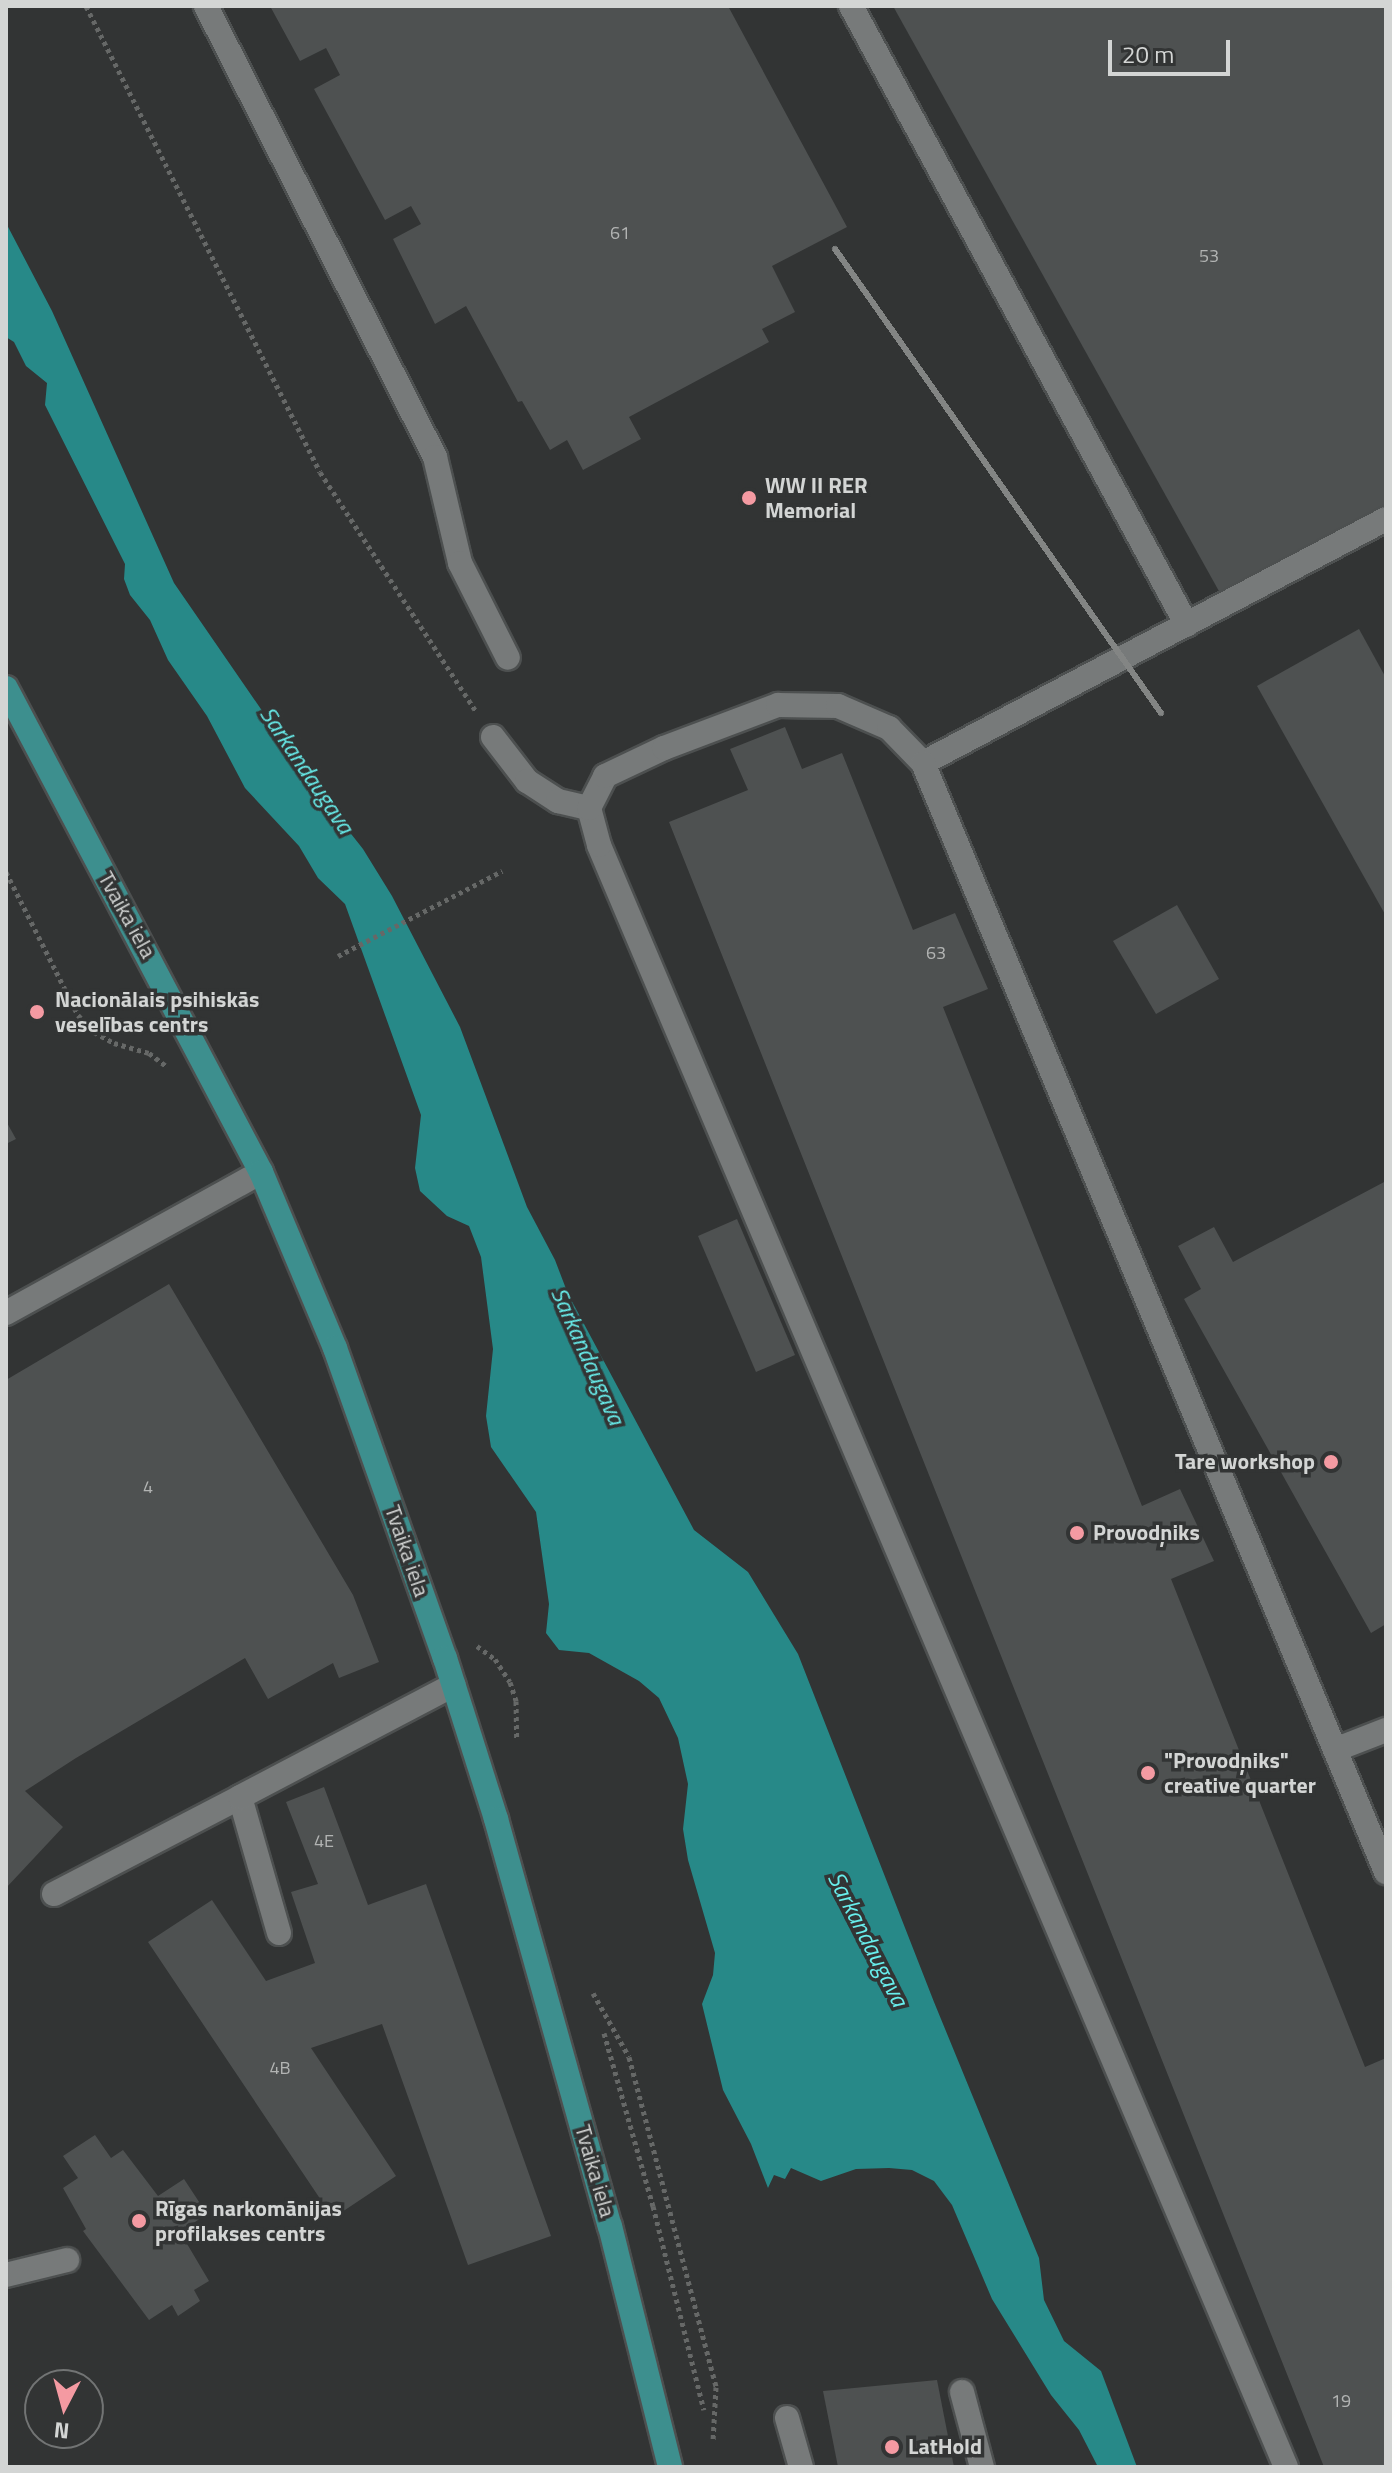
<!DOCTYPE html>
<html>
<head>
<meta charset="utf-8">
<style>
  body { margin:0 }
  #map { position:relative; width:1392px; height:2473px; overflow:hidden; background:#323434; font-family:"Titillium Web",sans-serif }
  div>[style] { position:absolute }
  [style*='--x'] { left:calc(var(--x)*1px); top:calc(var(--y)*1px); width:calc(var(--w)*1px); rotate:calc(var(--a)*1deg) }
  .water>* { inset:0; background:#278988 }
  .building>* { inset:0; background:#4e5151 }
  .path>* { height:5px; margin-top:-2.5px; transform-origin:0; background:repeating-linear-gradient(90deg,#666867 0 4px,transparent 0 8px) }
  .roads { filter:drop-shadow(2px 0 #4d5050) drop-shadow(-2px 0 #4d5050) drop-shadow(0 2px #4d5050) drop-shadow(0 -2px #4d5050) }
  .minor>* { height:24px; margin:-12px; padding:0 12px; transform-origin:12px; border-radius:12px; background:#777a7a }
  .major>* { height:24px; margin:-12px; padding:0 12px; transform-origin:12px; border-radius:12px; background:#3d8f8e }
  .rail>* { height:6px; margin:-3px; padding:0 3px; transform-origin:3px; border-radius:3px; background:#838584 }
  .dots>* { width:22px; height:22px; translate:-50% -50%; box-sizing:border-box; border:4px solid #323434; border-radius:50% }
  span { translate:-50% -50%; white-space:nowrap; text-align:center; line-height:1.15; -webkit-text-stroke:7px #323434; paint-order:stroke }
  .number-label { font-size:18px; color:#b2b4b3 }
  .number-label span { -webkit-text-stroke-width:0 }
  .poi-label { font-size:22px; color:#d3d5d4; font-weight:700 }
  .left { translate:0 -50%; text-align:left }
  .right { translate:-100% -50%; text-align:right }
  .street-label { font-size:22px; color:#d3d5d4 }
  .water-label { font-size:24px; color:#68eeec; font-style:italic }
  .frame { position:absolute; inset:0; border:8px solid #d3d5d4; pointer-events:none }
  .north { position:absolute; left:24px; top:2369px; width:80px; height:80px; box-sizing:border-box; background:#323434; border:2px solid #727474; border-radius:50%; rotate:186deg; font-size:22px; font-weight:700; line-height:32px; text-align:center; color:#d3d5d4 }
  .north::after { content:''; display:block; margin:auto; width:28px; height:36px; background:#f49aa2; clip-path:polygon(50% 0,100% 100%,50% 72%,0 100%) }
  .scale { position:absolute; left:1108px; top:40px; width:122px; height:36px; box-sizing:border-box; border:4px solid #d3d5d4; border-top:0; padding-left:10px; font-size:24px; line-height:28px; white-space:nowrap; color:#d3d5d4; -webkit-text-stroke:6px #323434; paint-order:stroke }
</style>
</head>
<body>
<div id="map">
  <div class="water">
    <i style="clip-path:polygon(6px 223px,52px 311px,174px 583px,318px 792px,363px 849px,392px 896px,460px 1027px,527px 1207px,555px 1260px,568px 1294px,694px 1530px,748px 1572px,798px 1654px,934px 2002px,1039px 2258px,1044px 2300px,1064px 2341px,1101px 2371px,1137px 2467px,1098px 2467px,1079px 2430px,1051px 2395px,992px 2299px,952px 2205px,934px 2181px,912px 2170px,889px 2168px,856px 2169px,821px 2181px,791px 2168px,785px 2179px,774px 2175px,768px 2188px,751px 2144px,723px 2090px,702px 2004px,713px 1975px,715px 1953px,688px 1860px,683px 1829px,688px 1784px,678px 1738px,659px 1698px,639px 1681px,589px 1653px,559px 1650px,546px 1633px,549px 1604px,536px 1512px,491px 1447px,486px 1416px,493px 1349px,481px 1257px,469px 1226px,447px 1216px,420px 1191px,415px 1168px,421px 1115px,345px 904px,318px 878px,299px 846px,245px 788px,207px 716px,168px 660px,150px 620px,130px 595px,124px 579px,125px 564px,45px 405px,47px 383px,26px 366px,14px 342px,6px 337px)"></i>
  </div>
  <div class="building">
    <i style="clip-path:polygon(270px 6px,728px 6px,847px 227px,772px 266px,795px 312px,762px 329px,769px 342px,629px 417px,641px 439px,583px 470px,567px 440px,550px 450px,522px 401px,518px 402px,466px 306px,435px 324px,393px 239px,421px 224px,411px 206px,385px 220px,314px 89px,340px 75px,326px 48px,300px 61px)"></i>
    <i style="clip-path:polygon(893px 6px,1386px 6px,1386px 506px,1220px 593px)"></i>
    <i style="clip-path:polygon(1359px 629px,1386px 678px,1386px 916px,1257px 686px)"></i>
    <i style="clip-path:polygon(785px 727px,802px 769px,842px 753px,913px 930px,955px 913px,988px 989px,943px 1007px,1142px 1506px,1180px 1489px,1214px 1561px,1171px 1579px,1365px 2067px,1386px 2058px,1386px 2467px,1324px 2467px,669px 822px,748px 790px,730px 749px)"></i>
    <i style="clip-path:polygon(1177px 905px,1219px 979px,1156px 1014px,1113px 941px)"></i>
    <i style="clip-path:polygon(6px 1121px,16px 1139px,6px 1144px)"></i>
    <i style="clip-path:polygon(1386px 1181px,1386px 1624px,1371px 1633px,1184px 1299px,1201px 1289px,1178px 1246px,1214px 1227px,1233px 1262px)"></i>
    <i style="clip-path:polygon(737px 1219px,795px 1355px,756px 1372px,698px 1236px)"></i>
    <i style="clip-path:polygon(169px 1284px,353px 1595px,379px 1662px,339px 1678px,333px 1663px,268px 1699px,245px 1658px,76px 1758px,25px 1791px,63px 1827px,6px 1888px,6px 1380px)"></i>
    <i style="clip-path:polygon(324px 1787px,368px 1905px,426px 1884px,551px 2236px,468px 2265px,382px 2024px,311px 2048px,396px 2176px,333px 2218px,148px 1942px,212px 1900px,266px 1981px,315px 1963px,291px 1892px,318px 1884px,286px 1802px)"></i>
    <i style="clip-path:polygon(95px 2135px,111px 2158px,123px 2150px,158px 2196px,184px 2179px,207px 2214px,180px 2232px,209px 2281px,194px 2290px,200px 2301px,178px 2316px,172px 2305px,149px 2320px,83px 2231px,86px 2229px,63px 2188px,78px 2178px,63px 2156px)"></i>
    <i style="clip-path:polygon(937px 2380px,954px 2467px,838px 2467px,823px 2391px)"></i>
  </div>
  <div class="path">
    <i style="--x:86;--y:6;--w:521;--a:63.34"></i>
    <i style="--x:320;--y:472;--w:285;--a:56.9"></i>
    <i style="--x:6;--y:872;--w:160;--a:63.3"></i>
    <i style="--x:78;--y:1015;--w:23;--a:47"></i>
    <i style="--x:94;--y:1032;--w:23;--a:29"></i>
    <i style="--x:114;--y:1043;--w:36;--a:16"></i>
    <i style="--x:149;--y:1053;--w:21;--a:37"></i>
    <i style="--x:338;--y:956;--w:185;--a:-27.4"></i>
    <i style="--x:477;--y:1646;--w:22;--a:36"></i>
    <i style="--x:495;--y:1659;--w:27;--a:57"></i>
    <i style="--x:510;--y:1682;--w:20;--a:72"></i>
    <i style="--x:516;--y:1701;--w:39;--a:89"></i>
    <i style="--x:593;--y:1993;--w:73;--a:60.6"></i>
    <i style="--x:629;--y:2057;--w:341;--a:75.2"></i>
    <i style="--x:716;--y:2387;--w:54;--a:93.2"></i>
    <i style="--x:604;--y:2033;--w:180;--a:74.2"></i>
    <i style="--x:653;--y:2206;--w:210;--a:76"></i>
  </div>
  <div class="roads">
    <div class="minor">
      <i style="--x:206;--y:6;--w:506;--a:63.08"></i>
      <i style="--x:435;--y:457;--w:109;--a:76.7"></i>
      <i style="--x:460;--y:563;--w:106;--a:63.2"></i>
      <i style="--x:851;--y:6;--w:704;--a:61.51"></i>
      <i style="--x:493;--y:737;--w:56;--a:52.3"></i>
      <i style="--x:527;--y:781;--w:37;--a:33"></i>
      <i style="--x:558;--y:801;--w:32;--a:13"></i>
      <i style="--x:923;--y:763;--w:523;--a:-27.79"></i>
      <i style="--x:6;--y:1313;--w:291;--a:-28.9"></i>
      <i style="--x:1337;--y:1749;--w:53;--a:-21.2"></i>
      <i style="--x:54;--y:1894;--w:210;--a:-27.5"></i>
      <i style="--x:279;--y:1933;--w:141;--a:-106"></i>
      <i style="--x:240;--y:1797;--w:241;--a:-27.7"></i>
      <i style="--x:6;--y:2275;--w:63;--a:-13.8"></i>
      <i style="--x:962;--y:2392;--w:78;--a:75.1"></i>
      <i style="--x:787;--y:2418;--w:51;--a:74.1"></i>
      <i style="--x:1286;--y:2467;--w:1761;--a:-112.96"></i>
      <i style="--x:599;--y:845;--w:38;--a:-105"></i>
      <i style="--x:589;--y:808;--w:36;--a:-63"></i>
      <i style="--x:605;--y:776;--w:65;--a:-25.4"></i>
      <i style="--x:664;--y:748;--w:122;--a:-20.7"></i>
      <i style="--x:778;--y:705;--w:60;--a:1"></i>
      <i style="--x:838;--y:706;--w:56;--a:23.3"></i>
      <i style="--x:889;--y:728;--w:49;--a:45.8"></i>
      <i style="--x:923;--y:763;--w:1202;--a:67.34"></i>
    </div>
    <div class="major">
      <i style="--x:6;--y:688;--w:547;--a:62.22"></i>
      <i style="--x:261;--y:1172;--w:191;--a:67.2"></i>
      <i style="--x:335;--y:1348;--w:329;--a:70.5"></i>
      <i style="--x:445;--y:1658;--w:169;--a:72.4"></i>
      <i style="--x:496;--y:1819;--w:423;--a:74.4"></i>
      <i style="--x:610;--y:2226;--w:248;--a:76"></i>
    </div>
  </div>
  <div class="rail">
    <i style="--x:835;--y:249;--w:567;--a:54.91"></i>
  </div>
  <div class="dots">
    <i style="left:749px;top:498px;background:#f49aa2"></i>
    <i style="left:37px;top:1012px;background:#f49aa2"></i>
    <i style="left:1331px;top:1462px;background:#f49aa2"></i>
    <i style="left:1077px;top:1533px;background:#f49aa2"></i>
    <i style="left:1148px;top:1773px;background:#f49aa2"></i>
    <i style="left:139px;top:2221px;background:#f49aa2"></i>
    <i style="left:892px;top:2447px;background:#f49aa2"></i>
  </div>
  <div class="number-label">
    <span style="left:620px;top:233px">61</span>
    <span style="left:1209px;top:256px">53</span>
    <span style="left:936px;top:953px">63</span>
    <span style="left:148px;top:1487px">4</span>
    <span style="left:324px;top:1841px">4E</span>
    <span style="left:280px;top:2068px">4B</span>
    <span style="left:1341px;top:2401px">19</span>
  </div>
  <div class="poi-label">
    <span class="left" style="left:765px;top:498px">WW II RER<br>Memorial</span>
    <span class="left" style="left:55px;top:1012px">Nacionālais psihiskās<br>veselības centrs</span>
    <span class="right" style="left:1315px;top:1462px">Tare workshop</span>
    <span class="left" style="left:1093px;top:1533px">Provodņiks</span>
    <span class="left" style="left:1164px;top:1773px">"Provodņiks"<br>creative quarter</span>
    <span class="left" style="left:155px;top:2221px">Rīgas narkomānijas<br>profilakses centrs</span>
    <span class="left" style="left:908px;top:2447px">LatHold</span>
  </div>
  <div class="street-label">
    <span style="left:127px;top:915px;rotate:61deg">Tvaika iela</span>
    <span style="left:407px;top:1551px;rotate:71deg">Tvaika iela</span>
    <span style="left:595px;top:2171px;rotate:74deg">Tvaika iela</span>
  </div>
  <div class="water-label">
    <span style="left:307px;top:770px;rotate:56deg">Sarkandaugava</span>
    <span style="left:588px;top:1356px;rotate:66deg">Sarkandaugava</span>
    <span style="left:868px;top:1939px;rotate:63deg">Sarkandaugava</span>
  </div>
  <div class="frame"></div>
  <div class="north">N</div>
  <div class="scale">20 m</div>
</div>
</body>
</html>
